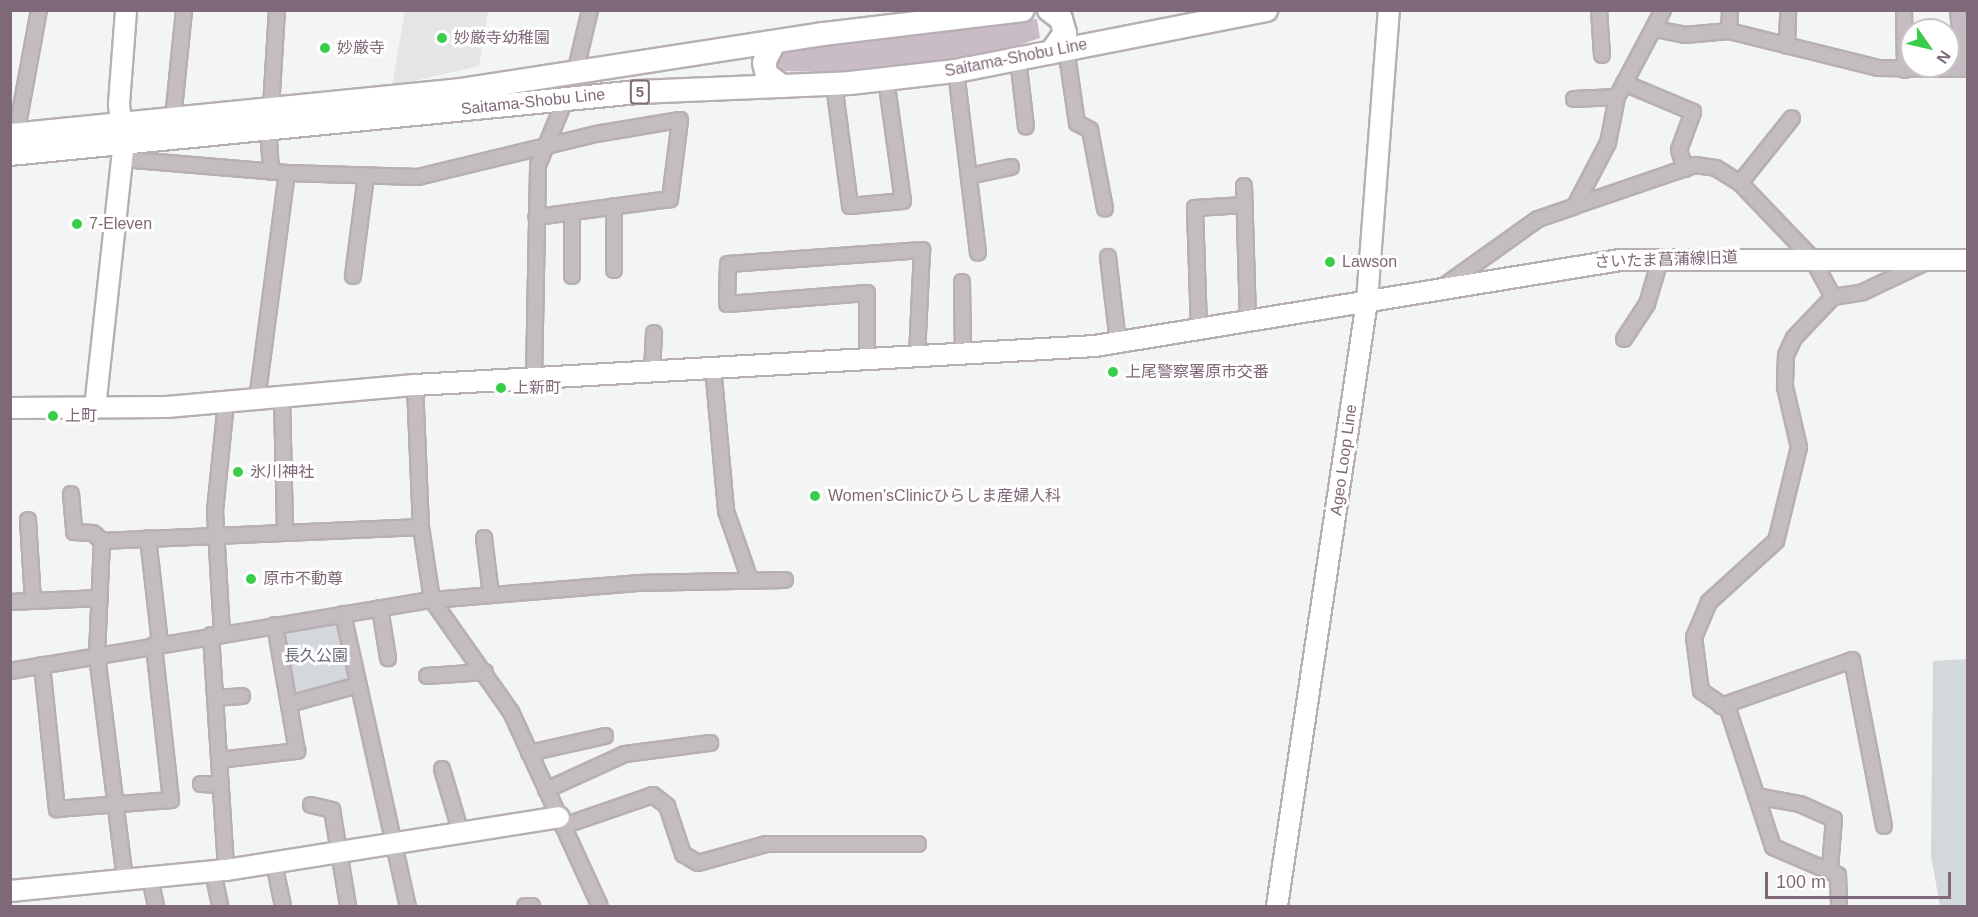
<!DOCTYPE html>
<html>
<head>
<meta charset="utf-8">
<style>
  body { margin:0 }
  #map { position:relative; width:1978px; height:917px; overflow:hidden; background:#f2f5f4; font-family:Arial,"Noto Sans JP",sans-serif }
  div>[style] { position:absolute }
  [style*='--x'] { left:calc(var(--x)*1px); top:calc(var(--y)*1px); width:calc(var(--w)*1px); rotate:calc(var(--a)*1deg) }
  .built>* { inset:0; background:#e5e5e6 }
  .green>* { inset:0; background:#d3d8db }
  .water>* { inset:0; background:#c9bcc7 }
  .roads { filter:drop-shadow(2px 0 #b7afb4) drop-shadow(-2px 0 #b7afb4) drop-shadow(0 2px #b7afb4) drop-shadow(0 -2px #b7afb4) }
  .street>* { height:14px; margin:-7px; padding:0 7px; transform-origin:7px; border-radius:7px; background:#c3bcc0 }
  .secondary>* { height:20px; margin:-10px; padding:0 10px; transform-origin:10px; border-radius:10px; background:#fff }
  .primary>* { height:22px; margin:-11px; padding:0 11px; transform-origin:11px; border-radius:11px; background:#fff }
  .dots>* { width:16px; height:16px; translate:-50% -50%; box-sizing:border-box; border:3px solid #fff; border-radius:50% }
  span { translate:-50% -50%; white-space:nowrap; text-align:center; line-height:1.15; -webkit-text-stroke:6px #fff; paint-order:stroke }
  .shield-label span { padding:2px 4px; background:#fff; border:2px solid; border-radius:4px; -webkit-text-stroke-width:0 }
  .shield-label { font-size:15px; color:#7f6877; font-weight:700 }
  .poi-label { font-size:16px; color:#7f6877 }
  .left { translate:0 -50%; text-align:left }
  .street-label { font-size:16px; color:#7f6877 }
  .park-label { font-size:16px; color:#656b77 }
  .frame { position:absolute; inset:0; border:12px solid #7f6877; pointer-events:none }
  .north { position:absolute; left:1900px; top:18px; width:60px; height:60px; box-sizing:border-box; background:#fff; border:2px solid #ccc3c9; border-radius:50%; rotate:124deg; font-size:16px; font-weight:700; line-height:24px; text-align:center; color:#7f6877 }
  .north::after { content:''; display:block; margin:auto; width:21px; height:27px; background:#3acd4a; clip-path:polygon(50% 0,100% 100%,50% 72%,0 100%) }
  .scale { position:absolute; left:1765px; top:872px; width:186px; height:27px; box-sizing:border-box; border:3px solid #7f6877; border-top:0; padding-left:8px; font-size:18px; line-height:21px; white-space:nowrap; color:#7f6877; -webkit-text-stroke:4px #fff; paint-order:stroke }
</style>
</head>
<body>
<div id="map">
  <div class="built">
    <i style="clip-path:polygon(405px 11px,488px 11px,479px 66px,392px 86px)"></i>
  </div>
  <div class="green">
    <i style="clip-path:polygon(338px 619px,351px 679px,292px 695px,281px 633px)"></i>
    <i style="clip-path:polygon(1967px 659px,1967px 906px,1940px 906px,1931px 856px,1933px 661px)"></i>
  </div>
  <div class="water">
    <i style="clip-path:polygon(1037px 19px,1040px 38px,984px 57px,852px 73px,783px 71px,774px 63px,781px 48px)"></i>
  </div>
  <div class="roads">
    <div class="street">
      <i style="--x:1599;--y:10;--w:45;--a:86.2"></i>
      <i style="--x:1904;--y:10;--w:60;--a:89"></i>
      <i style="--x:1958;--y:10;--w:59;--a:84.2"></i>
      <i style="--x:1655;--y:29;--w:31;--a:11"></i>
      <i style="--x:1685;--y:35;--w:44;--a:-5.2"></i>
      <i style="--x:1729;--y:31;--w:21;--a:-87"></i>
      <i style="--x:1729;--y:31;--w:154;--a:13.9"></i>
      <i style="--x:1878;--y:68;--w:90;--a:0.6"></i>
      <i style="--x:1787;--y:46;--w:36;--a:-88"></i>
      <i style="--x:1066;--y:48;--w:76;--a:81.7"></i>
      <i style="--x:1077;--y:123;--w:15;--a:28"></i>
      <i style="--x:1090;--y:130;--w:80;--a:79.2"></i>
      <i style="--x:1018;--y:59;--w:68;--a:83.3"></i>
      <i style="--x:956;--y:71;--w:183;--a:83.1"></i>
      <i style="--x:575;--y:73;--w:65;--a:-76.6"></i>
      <i style="--x:1624;--y:83;--w:75;--a:22.8"></i>
      <i style="--x:1693;--y:112;--w:40;--a:110.2"></i>
      <i style="--x:1679;--y:150;--w:20;--a:72"></i>
      <i style="--x:834;--y:84;--w:123;--a:82.5"></i>
      <i style="--x:850;--y:206;--w:53;--a:-5.4"></i>
      <i style="--x:903;--y:201;--w:123;--a:-97.9"></i>
      <i style="--x:1574;--y:99;--w:43;--a:-2.7"></i>
      <i style="--x:271;--y:108;--w:98;--a:-86.5"></i>
      <i style="--x:173;--y:119;--w:110;--a:-84.2"></i>
      <i style="--x:268;--y:125;--w:47;--a:86.3"></i>
      <i style="--x:16;--y:135;--w:127;--a:-79.6"></i>
      <i style="--x:122;--y:159;--w:166;--a:4.8"></i>
      <i style="--x:287;--y:173;--w:131;--a:1.7"></i>
      <i style="--x:418;--y:177;--w:183;--a:-13.6"></i>
      <i style="--x:596;--y:134;--w:85;--a:-9.5"></i>
      <i style="--x:680;--y:120;--w:80;--a:97.2"></i>
      <i style="--x:670;--y:199;--w:135;--a:172.3"></i>
      <i style="--x:969;--y:176;--w:43;--a:-12.1"></i>
      <i style="--x:1740;--y:183;--w:83;--a:-51.3"></i>
      <i style="--x:1244;--y:186;--w:135;--a:88.3"></i>
      <i style="--x:614;--y:206;--w:64;--a:90"></i>
      <i style="--x:1575;--y:206;--w:127;--a:-18.9"></i>
      <i style="--x:1695;--y:165;--w:21;--a:8"></i>
      <i style="--x:1716;--y:168;--w:28;--a:32"></i>
      <i style="--x:1740;--y:183;--w:104;--a:46.2"></i>
      <i style="--x:1812;--y:258;--w:44;--a:61.7"></i>
      <i style="--x:1833;--y:297;--w:57;--a:133.6"></i>
      <i style="--x:1794;--y:338;--w:19;--a:115"></i>
      <i style="--x:1786;--y:355;--w:32;--a:92"></i>
      <i style="--x:1785;--y:387;--w:62;--a:76.9"></i>
      <i style="--x:1799;--y:447;--w:97;--a:103.7"></i>
      <i style="--x:1776;--y:541;--w:91;--a:137.7"></i>
      <i style="--x:1709;--y:602;--w:38;--a:113"></i>
      <i style="--x:1694;--y:637;--w:54;--a:82.6"></i>
      <i style="--x:1701;--y:691;--w:32;--a:34"></i>
      <i style="--x:1728;--y:709;--w:145;--a:71.9"></i>
      <i style="--x:1773;--y:847;--w:71;--a:23.3"></i>
      <i style="--x:1838;--y:875;--w:31;--a:88"></i>
      <i style="--x:572;--y:212;--w:64;--a:90"></i>
      <i style="--x:1108;--y:257;--w:86;--a:83.3"></i>
      <i style="--x:353;--y:276;--w:101;--a:-82.6"></i>
      <i style="--x:962;--y:282;--w:71;--a:89.2"></i>
      <i style="--x:1444;--y:286;--w:115;--a:-35.5"></i>
      <i style="--x:1538;--y:219;--w:39;--a:-19"></i>
      <i style="--x:1575;--y:206;--w:71;--a:-62.4"></i>
      <i style="--x:1608;--y:143;--w:47;--a:-78.9"></i>
      <i style="--x:1617;--y:97;--w:98;--a:-62.1"></i>
      <i style="--x:1833;--y:297;--w:30;--a:-9"></i>
      <i style="--x:1863;--y:292;--w:68;--a:-25.4"></i>
      <i style="--x:1199;--y:329;--w:121;--a:-91.9"></i>
      <i style="--x:1195;--y:208;--w:50;--a:-3.4"></i>
      <i style="--x:1624;--y:339;--w:42;--a:-56.7"></i>
      <i style="--x:1647;--y:304;--w:49;--a:-73.4"></i>
      <i style="--x:867;--y:358;--w:65;--a:-90"></i>
      <i style="--x:867;--y:293;--w:140;--a:175.5"></i>
      <i style="--x:727;--y:304;--w:40;--a:-88.6"></i>
      <i style="--x:728;--y:264;--w:195;--a:-4.1"></i>
      <i style="--x:922;--y:250;--w:105;--a:92.7"></i>
      <i style="--x:713;--y:367;--w:145;--a:84.8"></i>
      <i style="--x:726;--y:511;--w:73;--a:70.8"></i>
      <i style="--x:652;--y:371;--w:38;--a:-87"></i>
      <i style="--x:534;--y:378;--w:213;--a:-88.9"></i>
      <i style="--x:538;--y:165;--w:70;--a:-67.4"></i>
      <i style="--x:415;--y:385;--w:142;--a:87.6"></i>
      <i style="--x:421;--y:527;--w:74;--a:81.4"></i>
      <i style="--x:432;--y:600;--w:137;--a:54.8"></i>
      <i style="--x:511;--y:712;--w:213;--a:65.4"></i>
      <i style="--x:282;--y:397;--w:134;--a:88.7"></i>
      <i style="--x:257;--y:400;--w:229;--a:-82.5"></i>
      <i style="--x:71;--y:494;--w:38;--a:85"></i>
      <i style="--x:74;--y:532;--w:19;--a:3"></i>
      <i style="--x:93;--y:533;--w:12;--a:42"></i>
      <i style="--x:28;--y:520;--w:81;--a:86.5"></i>
      <i style="--x:148;--y:538;--w:107;--a:83.5"></i>
      <i style="--x:484;--y:538;--w:57;--a:83"></i>
      <i style="--x:10;--y:602;--w:90;--a:-2.5"></i>
      <i style="--x:380;--y:608;--w:51;--a:80.9"></i>
      <i style="--x:343;--y:614;--w:299;--a:77.5"></i>
      <i style="--x:222;--y:633;--w:122;--a:-93.3"></i>
      <i style="--x:215;--y:511;--w:110;--a:-84.2"></i>
      <i style="--x:211;--y:635;--w:235;--a:86.3"></i>
      <i style="--x:42;--y:665;--w:145;--a:84.1"></i>
      <i style="--x:57;--y:809;--w:114;--a:-4.5"></i>
      <i style="--x:171;--y:800;--w:156;--a:-96.3"></i>
      <i style="--x:10;--y:671;--w:428;--a:-9.6"></i>
      <i style="--x:432;--y:600;--w:206;--a:-4.7"></i>
      <i style="--x:637;--y:583;--w:148;--a:-1.2"></i>
      <i style="--x:427;--y:676;--w:58;--a:-3.9"></i>
      <i style="--x:215;--y:698;--w:27;--a:-4"></i>
      <i style="--x:289;--y:704;--w:72;--a:-15.4"></i>
      <i style="--x:1721;--y:706;--w:139;--a:-19.3"></i>
      <i style="--x:1852;--y:660;--w:169;--a:79.1"></i>
      <i style="--x:529;--y:753;--w:78;--a:-12.6"></i>
      <i style="--x:219;--y:760;--w:79;--a:-6.6"></i>
      <i style="--x:297;--y:751;--w:128;--a:-99.9"></i>
      <i style="--x:442;--y:769;--w:67;--a:73.5"></i>
      <i style="--x:201;--y:784;--w:20;--a:3"></i>
      <i style="--x:546;--y:790;--w:87;--a:-24.5"></i>
      <i style="--x:625;--y:754;--w:86;--a:-7.4"></i>
      <i style="--x:1756;--y:796;--w:45;--a:10.3"></i>
      <i style="--x:1800;--y:804;--w:37;--a:24"></i>
      <i style="--x:1834;--y:819;--w:49;--a:94.7"></i>
      <i style="--x:311;--y:805;--w:22;--a:13"></i>
      <i style="--x:332;--y:810;--w:97;--a:80.5"></i>
      <i style="--x:563;--y:826;--w:95;--a:-19"></i>
      <i style="--x:653;--y:795;--w:18;--a:38"></i>
      <i style="--x:667;--y:806;--w:51;--a:71.6"></i>
      <i style="--x:683;--y:854;--w:17;--a:31"></i>
      <i style="--x:698;--y:863;--w:71;--a:-15.6"></i>
      <i style="--x:766;--y:844;--w:152;--a:0"></i>
      <i style="--x:274;--y:863;--w:44;--a:78.2"></i>
      <i style="--x:213;--y:872;--w:35;--a:78"></i>
      <i style="--x:150;--y:878;--w:29;--a:78"></i>
      <i style="--x:125;--y:880;--w:227;--a:-97.1"></i>
      <i style="--x:97;--y:655;--w:114;--a:-87.5"></i>
      <i style="--x:102;--y:541;--w:319;--a:-2.5"></i>
      <i style="--x:525;--y:906;--w:7;--a:0"></i>
    </div>
    <div class="secondary">
      <i style="--x:10;--y:408;--w:157;--a:-0.4"></i>
      <i style="--x:167;--y:407;--w:249;--a:-5.1"></i>
      <i style="--x:415;--y:385;--w:681;--a:-3.28"></i>
      <i style="--x:1095;--y:346;--w:532;--a:-9.3"></i>
      <i style="--x:1620;--y:260;--w:348;--a:0"></i>
      <i style="--x:95;--y:408;--w:269;--a:-83.8"></i>
      <i style="--x:124;--y:141;--w:37;--a:-98"></i>
      <i style="--x:119;--y:104;--w:94;--a:-85.7"></i>
      <i style="--x:10;--y:891;--w:217;--a:-5.6"></i>
      <i style="--x:226;--y:870;--w:337;--a:-9"></i>
      <i style="--x:1277;--y:906;--w:612;--a:-81.54"></i>
      <i style="--x:1367;--y:301;--w:292;--a:-85.7"></i>
    </div>
    <div class="primary">
      <i style="--x:1049;--y:10;--w:15;--a:37"></i>
      <i style="--x:1061;--y:19;--w:15;--a:74"></i>
      <i style="--x:1065;--y:33;--w:24;--a:126"></i>
      <i style="--x:774;--y:43;--w:22;--a:117"></i>
      <i style="--x:764;--y:63;--w:12;--a:76"></i>
      <i style="--x:767;--y:75;--w:19;--a:36"></i>
      <i style="--x:10;--y:135;--w:453;--a:-5.7"></i>
      <i style="--x:461;--y:90;--w:366;--a:-8.8"></i>
      <i style="--x:823;--y:34;--w:201;--a:-6.8"></i>
      <i style="--x:10;--y:154;--w:631;--a:-5.64"></i>
      <i style="--x:638;--y:92;--w:212;--a:-2.4"></i>
      <i style="--x:850;--y:83;--w:107;--a:-6.5"></i>
      <i style="--x:956;--y:71;--w:316;--a:-11.1"></i>
    </div>
  </div>
  <div class="dots">
    <i style="left:442px;top:38px;background:#3acd4a"></i>
    <i style="left:325px;top:48px;background:#3acd4a"></i>
    <i style="left:77px;top:224px;background:#3acd4a"></i>
    <i style="left:1330px;top:262px;background:#3acd4a"></i>
    <i style="left:1113px;top:372px;background:#3acd4a"></i>
    <i style="left:501px;top:388px;background:#3acd4a"></i>
    <i style="left:53px;top:416px;background:#3acd4a"></i>
    <i style="left:238px;top:472px;background:#3acd4a"></i>
    <i style="left:815px;top:496px;background:#3acd4a"></i>
    <i style="left:251px;top:579px;background:#3acd4a"></i>
  </div>
  <div class="shield-label">
    <span style="left:640px;top:92px">5</span>
  </div>
  <div class="poi-label">
    <span class="left" style="left:454px;top:38px">妙厳寺幼稚園</span>
    <span class="left" style="left:337px;top:48px">妙厳寺</span>
    <span class="left" style="left:89px;top:224px">7-Eleven</span>
    <span class="left" style="left:1342px;top:262px">Lawson</span>
    <span class="left" style="left:1125px;top:372px">上尾警察署原市交番</span>
    <span class="left" style="left:513px;top:388px">上新町</span>
    <span class="left" style="left:65px;top:416px">上町</span>
    <span class="left" style="left:250px;top:472px">氷川神社</span>
    <span class="left" style="left:828px;top:496px">Women’sClinicひらしま産婦人科</span>
    <span class="left" style="left:263px;top:579px">原市不動尊</span>
  </div>
  <div class="street-label">
    <span style="left:1016px;top:58px;rotate:-11deg">Saitama-Shobu Line</span>
    <span style="left:533px;top:102px;rotate:-6deg">Saitama-Shobu Line</span>
    <span style="left:1666px;top:260px;rotate:-2deg">さいたま菖蒲線旧道</span>
    <span style="left:1344px;top:460px;rotate:-82deg">Ageo Loop Line</span>
  </div>
  <div class="park-label">
    <span style="left:316px;top:656px">長久公園</span>
  </div>
  <div class="frame"></div>
  <div class="north">N</div>
  <div class="scale">100 m</div>
</div>
</body>
</html>
